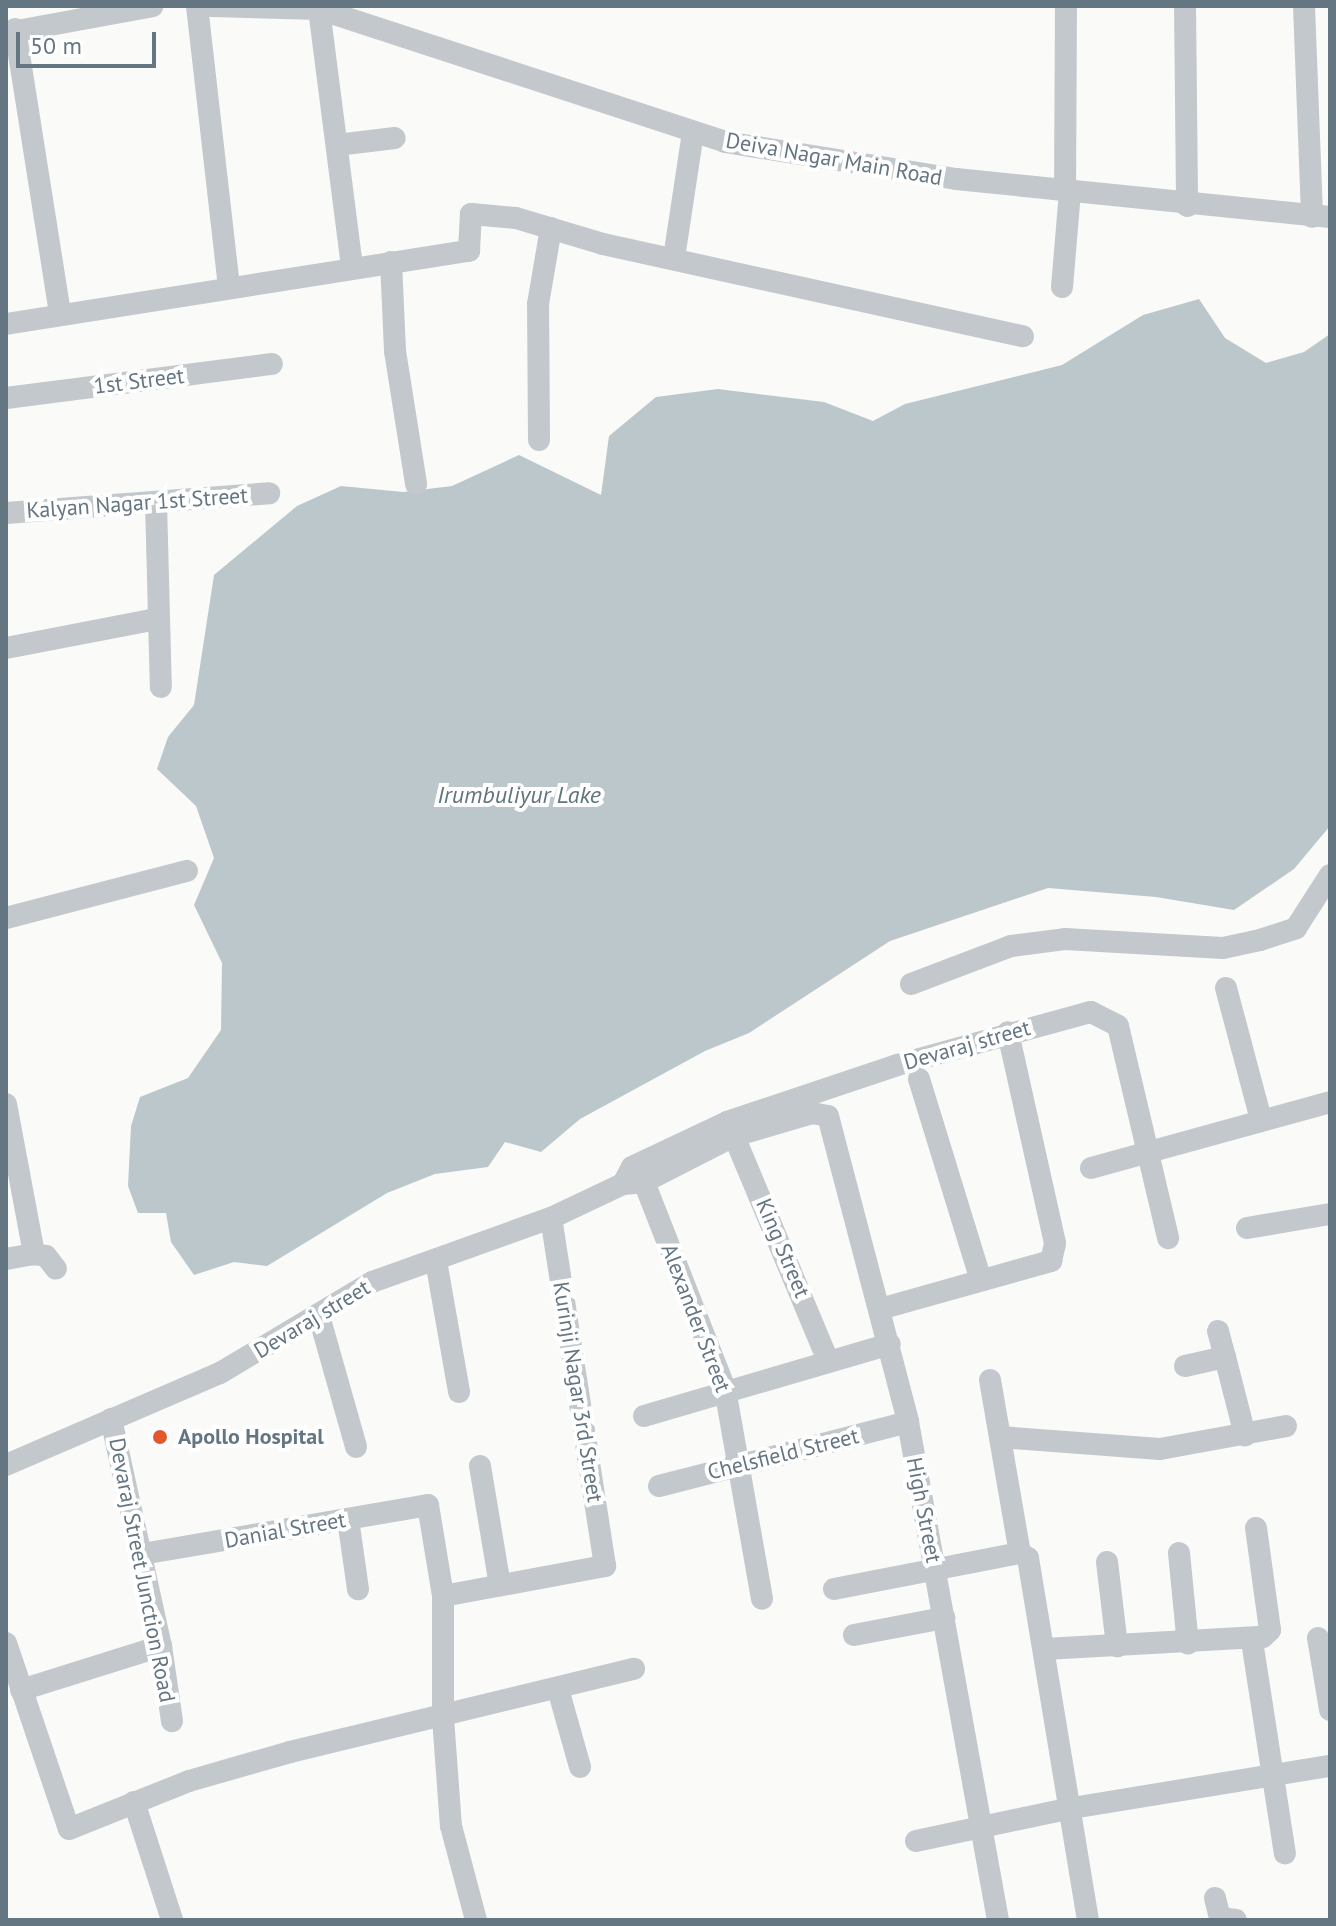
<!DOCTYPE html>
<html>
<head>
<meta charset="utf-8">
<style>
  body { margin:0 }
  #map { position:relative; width:1336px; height:1926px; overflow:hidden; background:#fafaf8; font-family:"PT Sans",sans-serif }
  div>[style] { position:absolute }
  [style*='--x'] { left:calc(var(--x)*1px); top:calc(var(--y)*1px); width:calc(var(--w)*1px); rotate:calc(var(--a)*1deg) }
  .water>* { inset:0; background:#bbc7cb }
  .minor>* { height:22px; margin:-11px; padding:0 11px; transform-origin:11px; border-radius:11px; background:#c3c8cc }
  .dots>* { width:22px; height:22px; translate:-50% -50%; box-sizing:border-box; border:4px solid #fff; border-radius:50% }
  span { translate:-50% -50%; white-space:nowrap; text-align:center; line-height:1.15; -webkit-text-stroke:8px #fff; paint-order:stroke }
  .street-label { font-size:22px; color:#657683 }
  .poi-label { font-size:22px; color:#657683; font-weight:700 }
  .left { translate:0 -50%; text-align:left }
  .water-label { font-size:24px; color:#60757c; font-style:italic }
  .frame { position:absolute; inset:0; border:8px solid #657683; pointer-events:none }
  .scale { position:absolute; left:16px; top:32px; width:140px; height:36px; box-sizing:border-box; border:4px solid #657683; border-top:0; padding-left:10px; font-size:24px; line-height:28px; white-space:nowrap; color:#657683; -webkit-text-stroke:6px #fff; paint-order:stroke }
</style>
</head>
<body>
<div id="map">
  <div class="water">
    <i style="clip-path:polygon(1199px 299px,1225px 338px,1266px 363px,1304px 352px,1330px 334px,1330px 826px,1294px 869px,1234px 910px,1156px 897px,1048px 888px,890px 941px,749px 1033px,705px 1051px,580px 1119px,541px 1152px,505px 1142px,488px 1167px,435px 1174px,387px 1193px,267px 1266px,234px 1262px,194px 1275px,171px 1242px,166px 1213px,138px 1213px,128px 1186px,131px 1126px,140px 1097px,188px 1078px,221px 1030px,222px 963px,194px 905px,214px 858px,196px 806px,157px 769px,168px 737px,194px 705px,214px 575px,297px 506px,341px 486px,403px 492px,452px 486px,519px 455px,601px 495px,609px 436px,656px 397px,718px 389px,824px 402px,873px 421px,905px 404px,1062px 365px,1143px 315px)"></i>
  </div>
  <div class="minor">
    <i style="--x:197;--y:6;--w:283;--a:83.5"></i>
    <i style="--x:212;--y:6;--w:107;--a:1.6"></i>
    <i style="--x:319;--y:9;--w:427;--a:18.1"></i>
    <i style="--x:725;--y:142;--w:234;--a:9.1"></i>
    <i style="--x:956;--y:179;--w:376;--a:5.8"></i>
    <i style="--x:1185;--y:6;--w:200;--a:89.4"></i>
    <i style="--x:1304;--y:6;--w:211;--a:87.8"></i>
    <i style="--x:319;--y:9;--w:261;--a:82.7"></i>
    <i style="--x:15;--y:29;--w:288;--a:81"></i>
    <i style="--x:6;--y:33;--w:149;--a:-10.4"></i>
    <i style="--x:337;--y:145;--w:58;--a:-6.9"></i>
    <i style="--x:1065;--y:192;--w:186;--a:-89.7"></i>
    <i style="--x:674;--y:258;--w:127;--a:-81.4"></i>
    <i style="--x:391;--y:262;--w:89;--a:87.4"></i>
    <i style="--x:395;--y:351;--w:135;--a:81"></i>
    <i style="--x:1062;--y:287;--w:95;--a:-85.2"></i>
    <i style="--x:6;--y:324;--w:469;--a:-9"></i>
    <i style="--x:469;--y:251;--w:37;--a:-87"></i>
    <i style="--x:471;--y:214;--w:45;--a:5.1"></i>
    <i style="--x:516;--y:218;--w:91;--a:16.6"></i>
    <i style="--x:603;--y:244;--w:430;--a:12.4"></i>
    <i style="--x:6;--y:398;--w:268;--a:-7.3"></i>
    <i style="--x:539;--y:440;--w:136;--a:-90.4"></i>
    <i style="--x:538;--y:304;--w:77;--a:-80.3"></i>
    <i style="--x:156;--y:502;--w:185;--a:88.5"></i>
    <i style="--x:6;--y:513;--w:264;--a:-4.3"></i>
    <i style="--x:6;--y:648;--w:154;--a:-10.9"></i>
    <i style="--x:6;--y:918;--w:187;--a:-14.6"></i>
    <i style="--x:911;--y:984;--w:107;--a:-20.8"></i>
    <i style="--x:1011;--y:946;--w:54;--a:-7.4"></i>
    <i style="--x:1065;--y:939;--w:158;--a:3.3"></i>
    <i style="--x:1223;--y:948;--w:38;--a:-12"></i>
    <i style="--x:1260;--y:940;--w:38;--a:-18"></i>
    <i style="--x:1296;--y:928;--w:63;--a:-57.3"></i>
    <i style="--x:1226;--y:988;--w:137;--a:75.1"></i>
    <i style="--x:919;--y:1079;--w:210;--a:72.9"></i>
    <i style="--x:6;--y:1104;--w:153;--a:79.4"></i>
    <i style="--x:34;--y:1254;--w:28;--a:170"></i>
    <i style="--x:734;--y:1136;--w:244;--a:67.3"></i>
    <i style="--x:1091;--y:1168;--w:248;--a:-15.4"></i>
    <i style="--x:644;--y:1182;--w:222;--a:68.6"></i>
    <i style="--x:725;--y:1389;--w:213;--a:80"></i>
    <i style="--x:623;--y:1184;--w:19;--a:-62"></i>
    <i style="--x:632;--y:1167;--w:105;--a:-25.3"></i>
    <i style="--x:727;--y:1122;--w:179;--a:-18.5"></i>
    <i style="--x:897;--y:1065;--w:201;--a:-15.3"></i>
    <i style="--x:1091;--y:1012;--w:30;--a:27"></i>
    <i style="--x:1118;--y:1026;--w:218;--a:76.7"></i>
    <i style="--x:1247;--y:1228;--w:84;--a:-9.6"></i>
    <i style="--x:34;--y:1254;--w:12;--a:9"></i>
    <i style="--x:46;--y:1256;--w:16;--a:52"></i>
    <i style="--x:436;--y:1261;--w:133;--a:80"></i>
    <i style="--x:880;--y:1309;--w:178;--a:-15.7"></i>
    <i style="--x:1051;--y:1261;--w:18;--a:-77"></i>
    <i style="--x:1055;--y:1243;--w:216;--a:-102.6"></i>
    <i style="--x:319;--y:1316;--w:136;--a:74.2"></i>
    <i style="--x:1218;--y:1331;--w:27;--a:75"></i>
    <i style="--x:1185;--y:1366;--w:41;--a:-12.7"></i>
    <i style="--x:1225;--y:1357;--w:81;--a:75.6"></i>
    <i style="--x:990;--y:1380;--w:176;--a:80.2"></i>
    <i style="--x:644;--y:1416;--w:256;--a:-16.3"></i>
    <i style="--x:111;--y:1419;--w:232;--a:77.6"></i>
    <i style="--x:161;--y:1646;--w:76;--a:81.7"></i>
    <i style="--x:1000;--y:1437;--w:160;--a:4.3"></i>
    <i style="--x:1160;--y:1449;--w:128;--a:-10.3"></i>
    <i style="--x:6;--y:1465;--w:233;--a:-23.3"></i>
    <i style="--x:220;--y:1373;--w:177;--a:-30.9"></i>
    <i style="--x:372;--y:1282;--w:190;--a:-19.7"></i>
    <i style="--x:551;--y:1218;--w:80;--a:-25.3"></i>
    <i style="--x:623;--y:1184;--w:21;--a:-5"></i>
    <i style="--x:644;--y:1182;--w:101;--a:-27.1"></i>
    <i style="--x:734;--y:1136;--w:81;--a:-16.4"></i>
    <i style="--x:812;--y:1113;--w:16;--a:11"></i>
    <i style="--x:828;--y:1116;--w:316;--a:75.3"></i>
    <i style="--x:908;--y:1422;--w:506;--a:79.76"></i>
    <i style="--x:480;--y:1466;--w:121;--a:80.5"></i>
    <i style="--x:659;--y:1486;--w:257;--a:-14.4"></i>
    <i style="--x:348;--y:1519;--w:71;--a:81.9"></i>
    <i style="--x:1179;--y:1553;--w:91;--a:84.4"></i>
    <i style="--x:142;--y:1554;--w:290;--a:-9.7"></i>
    <i style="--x:428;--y:1505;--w:92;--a:80.6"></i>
    <i style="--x:443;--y:1596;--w:122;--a:90"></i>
    <i style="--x:443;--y:1718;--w:108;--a:85.8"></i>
    <i style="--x:451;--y:1826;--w:97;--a:75.1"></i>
    <i style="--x:1107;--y:1562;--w:85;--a:83.2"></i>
    <i style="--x:834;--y:1589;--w:189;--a:-11"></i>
    <i style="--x:1020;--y:1553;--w:9;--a:32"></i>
    <i style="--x:1028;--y:1558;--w:367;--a:80.6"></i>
    <i style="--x:443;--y:1596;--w:165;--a:-10.5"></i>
    <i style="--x:605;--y:1566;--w:352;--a:-98.8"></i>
    <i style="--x:854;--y:1635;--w:92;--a:-10.7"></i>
    <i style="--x:1318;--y:1638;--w:73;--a:80.5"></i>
    <i style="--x:1252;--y:1641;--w:215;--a:81.2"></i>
    <i style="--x:6;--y:1643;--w:196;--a:71.3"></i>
    <i style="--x:69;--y:1829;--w:129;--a:-21.8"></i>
    <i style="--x:189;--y:1781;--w:105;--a:-16"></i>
    <i style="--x:290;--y:1752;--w:354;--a:-13.6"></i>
    <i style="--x:1045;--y:1649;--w:218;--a:-3.2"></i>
    <i style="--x:1263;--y:1637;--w:10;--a:-45"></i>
    <i style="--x:1270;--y:1630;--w:103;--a:-97.8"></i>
    <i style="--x:558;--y:1689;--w:81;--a:74.2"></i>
    <i style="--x:21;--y:1690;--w:147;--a:-17.4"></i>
    <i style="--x:134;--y:1802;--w:124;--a:72.1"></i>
    <i style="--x:916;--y:1841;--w:153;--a:-12"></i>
    <i style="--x:1066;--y:1809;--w:267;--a:-9.3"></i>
    <i style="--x:1215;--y:1898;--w:21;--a:76"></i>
    <i style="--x:1220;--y:1918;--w:16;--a:7"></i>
  </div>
  <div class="dots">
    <i style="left:160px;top:1437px;background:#e4572e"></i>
  </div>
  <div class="street-label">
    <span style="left:834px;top:159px;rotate:10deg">Deiva Nagar Main Road</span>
    <span style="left:139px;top:381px;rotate:-7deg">1st Street</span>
    <span style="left:137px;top:503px;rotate:-4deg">Kalyan Nagar 1st Street</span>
    <span style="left:967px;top:1045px;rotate:-16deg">Devaraj street</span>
    <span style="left:783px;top:1248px;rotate:67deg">King Street</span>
    <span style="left:696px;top:1318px;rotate:69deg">Alexander Street</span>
    <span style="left:312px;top:1319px;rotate:-31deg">Devaraj street</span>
    <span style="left:578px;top:1392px;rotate:81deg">Kurinji Nagar 3rd Street</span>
    <span style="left:783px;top:1454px;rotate:-14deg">Chelsfield Street</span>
    <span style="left:924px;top:1510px;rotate:79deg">High Street</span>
    <span style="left:285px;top:1530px;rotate:-10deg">Danial Street</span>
    <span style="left:142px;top:1570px;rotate:79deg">Devaraj Street Junction Road</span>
  </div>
  <div class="poi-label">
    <span class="left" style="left:178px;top:1437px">Apollo Hospital</span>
  </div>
  <div class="water-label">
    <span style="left:519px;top:795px">Irumbuliyur Lake</span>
  </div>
  <div class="frame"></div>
  <div class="scale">50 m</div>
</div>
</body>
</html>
